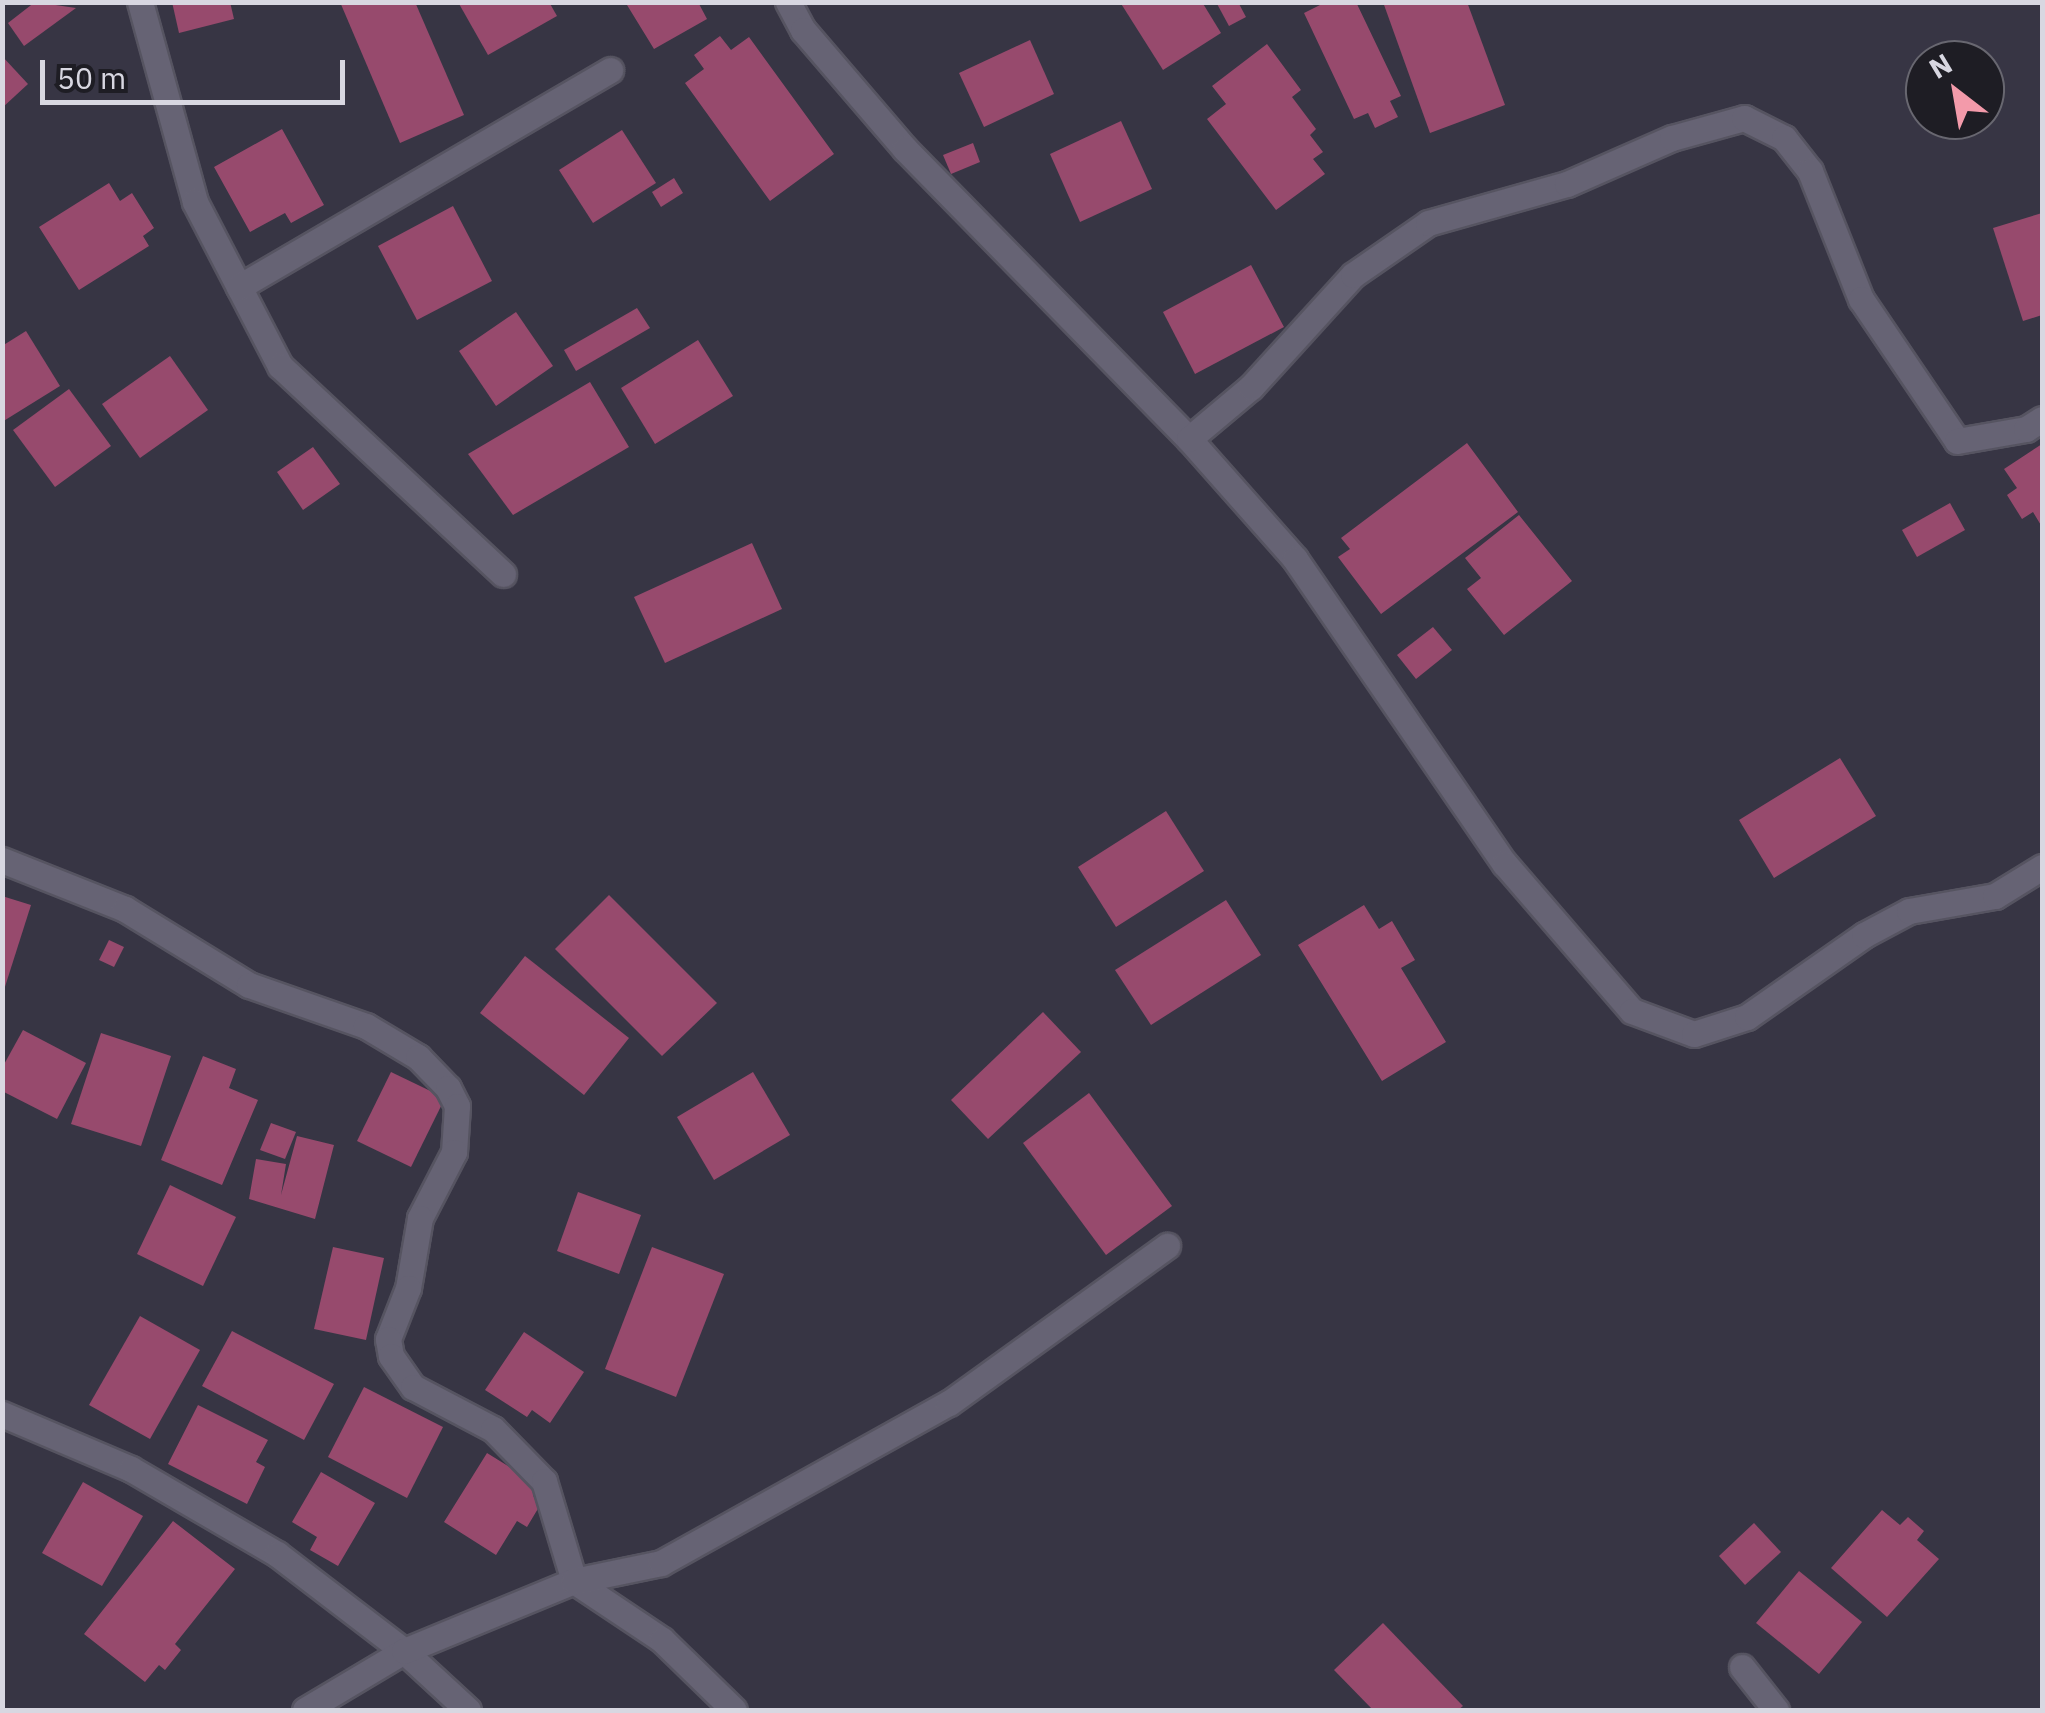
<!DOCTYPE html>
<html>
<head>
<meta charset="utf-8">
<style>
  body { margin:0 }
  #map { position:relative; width:2045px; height:1713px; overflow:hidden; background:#373544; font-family:"IBM Plex Sans",sans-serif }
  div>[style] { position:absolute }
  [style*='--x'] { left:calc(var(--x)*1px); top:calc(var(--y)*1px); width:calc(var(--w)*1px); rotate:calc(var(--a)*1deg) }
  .building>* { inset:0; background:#974a6d }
  .roads { filter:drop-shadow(2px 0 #565461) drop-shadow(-2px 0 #565461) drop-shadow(0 2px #565461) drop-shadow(0 -2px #565461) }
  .minor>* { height:25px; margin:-12.5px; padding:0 12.5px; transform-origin:12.5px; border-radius:12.5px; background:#666374 }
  span { translate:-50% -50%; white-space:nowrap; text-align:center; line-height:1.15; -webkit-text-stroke:8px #1e1d24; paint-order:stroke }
  .frame { position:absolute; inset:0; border:5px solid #d8d7e1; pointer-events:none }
  .north { position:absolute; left:1905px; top:40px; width:100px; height:100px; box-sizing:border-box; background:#1e1d24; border:2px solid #686770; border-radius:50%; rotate:329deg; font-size:28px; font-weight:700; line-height:40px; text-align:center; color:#d8d7e1 }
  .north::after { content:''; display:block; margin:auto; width:35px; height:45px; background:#f39aaa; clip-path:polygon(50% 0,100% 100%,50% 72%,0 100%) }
  .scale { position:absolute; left:40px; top:60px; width:305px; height:45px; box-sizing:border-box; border:5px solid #d8d7e1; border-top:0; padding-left:12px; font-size:30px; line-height:35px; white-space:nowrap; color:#d8d7e1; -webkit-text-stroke:8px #1e1d24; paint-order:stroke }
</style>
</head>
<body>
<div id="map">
  <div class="building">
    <i style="clip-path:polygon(35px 2px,76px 8px,24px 46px,8px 23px)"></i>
    <i style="clip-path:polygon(172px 2px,230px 2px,234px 19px,179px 33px)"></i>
    <i style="clip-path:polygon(340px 2px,415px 2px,464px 115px,400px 143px)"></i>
    <i style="clip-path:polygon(458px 2px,549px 2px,557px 16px,488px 55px)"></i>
    <i style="clip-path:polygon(618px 2px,698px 2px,707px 19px,654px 49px,627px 5px)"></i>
    <i style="clip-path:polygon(1120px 2px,1202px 2px,1221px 33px,1163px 70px)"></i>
    <i style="clip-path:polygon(1216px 2px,1238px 2px,1246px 17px,1229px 26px)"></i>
    <i style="clip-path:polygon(1326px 2px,1356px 2px,1401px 96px,1390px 101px,1398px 117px,1375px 128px,1368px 113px,1354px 119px,1304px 13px)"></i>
    <i style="clip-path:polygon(1383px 2px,1467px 2px,1505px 105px,1430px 133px)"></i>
    <i style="clip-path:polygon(720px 36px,731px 50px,749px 37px,834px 154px,770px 201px,685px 83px,704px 69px,694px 55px)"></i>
    <i style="clip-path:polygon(1030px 40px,1054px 94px,984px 127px,959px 73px)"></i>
    <i style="clip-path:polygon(1267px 44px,1301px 90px,1292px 97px,1316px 129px,1310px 135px,1323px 152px,1313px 159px,1325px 174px,1276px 210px,1207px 119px,1226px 104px,1212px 86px)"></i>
    <i style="clip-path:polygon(2px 56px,28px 84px,2px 108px)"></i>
    <i style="clip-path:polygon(1121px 121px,1152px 189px,1080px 222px,1050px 154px)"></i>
    <i style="clip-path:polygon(282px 129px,324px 205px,291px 223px,285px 213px,250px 232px,214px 167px)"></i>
    <i style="clip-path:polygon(622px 130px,656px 183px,593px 223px,559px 170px)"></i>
    <i style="clip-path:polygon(973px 143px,980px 162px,951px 174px,943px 155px)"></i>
    <i style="clip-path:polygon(674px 178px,683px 193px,661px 207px,652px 192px)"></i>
    <i style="clip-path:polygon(109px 183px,120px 201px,132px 193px,154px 228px,143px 236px,149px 246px,79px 290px,39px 227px)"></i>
    <i style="clip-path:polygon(453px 206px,492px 281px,417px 320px,378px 246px)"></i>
    <i style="clip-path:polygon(2042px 213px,2042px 315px,2023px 321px,1993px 228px)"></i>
    <i style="clip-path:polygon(1251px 265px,1284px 327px,1195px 374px,1163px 312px)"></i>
    <i style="clip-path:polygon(637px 308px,650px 328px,576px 371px,564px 350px)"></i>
    <i style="clip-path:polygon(516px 312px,553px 366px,496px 406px,459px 351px)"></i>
    <i style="clip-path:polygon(26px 331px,60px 386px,2px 422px,2px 346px)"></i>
    <i style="clip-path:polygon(698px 340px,733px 396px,655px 444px,621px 388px)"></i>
    <i style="clip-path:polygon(170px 356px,208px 410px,140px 458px,102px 404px)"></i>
    <i style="clip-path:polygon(590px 382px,629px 447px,513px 515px,468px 454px)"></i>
    <i style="clip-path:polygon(69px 389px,111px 446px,55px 487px,13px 430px)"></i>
    <i style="clip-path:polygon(1467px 443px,1518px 512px,1381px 614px,1338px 557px,1350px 549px,1341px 538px)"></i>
    <i style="clip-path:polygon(2042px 444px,2042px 527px,2033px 512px,2022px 519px,2007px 495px,2017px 488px,2004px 469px)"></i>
    <i style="clip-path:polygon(313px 447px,340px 484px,303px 510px,277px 472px)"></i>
    <i style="clip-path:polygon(1950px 503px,1965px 530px,1917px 557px,1902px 530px)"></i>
    <i style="clip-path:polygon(1519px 515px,1572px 581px,1504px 635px,1467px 589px,1481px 578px,1465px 558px)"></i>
    <i style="clip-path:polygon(752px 543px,782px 609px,665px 663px,634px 597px)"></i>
    <i style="clip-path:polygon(1433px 627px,1452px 650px,1416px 679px,1397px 655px)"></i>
    <i style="clip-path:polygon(1840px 758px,1876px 816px,1774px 878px,1739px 820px)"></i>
    <i style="clip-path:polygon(1166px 811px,1204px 871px,1116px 927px,1078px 867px)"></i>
    <i style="clip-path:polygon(609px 895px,717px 1003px,662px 1056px,555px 949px)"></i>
    <i style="clip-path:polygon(2px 896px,31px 905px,3px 993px,2px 993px)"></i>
    <i style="clip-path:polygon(1226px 900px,1261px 955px,1151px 1025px,1115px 970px)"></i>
    <i style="clip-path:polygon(1364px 905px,1379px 929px,1392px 921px,1415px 960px,1401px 968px,1446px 1042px,1382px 1081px,1298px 945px)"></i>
    <i style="clip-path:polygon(109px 940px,124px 947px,114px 967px,99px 960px)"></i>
    <i style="clip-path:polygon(525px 956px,629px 1038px,584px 1095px,480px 1013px)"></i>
    <i style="clip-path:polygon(1043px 1012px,1081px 1052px,988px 1139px,951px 1100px)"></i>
    <i style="clip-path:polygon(23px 1030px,86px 1063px,57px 1119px,2px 1091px,2px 1068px)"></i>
    <i style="clip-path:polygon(101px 1033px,171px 1056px,141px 1146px,71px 1124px)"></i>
    <i style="clip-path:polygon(203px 1056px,236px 1069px,229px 1088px,258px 1100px,222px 1185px,161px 1160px)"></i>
    <i style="clip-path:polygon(391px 1072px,445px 1098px,411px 1167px,357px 1141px)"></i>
    <i style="clip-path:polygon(753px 1072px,790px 1135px,714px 1180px,677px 1117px)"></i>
    <i style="clip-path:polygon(1089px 1093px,1172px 1206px,1106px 1255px,1023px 1143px)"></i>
    <i style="clip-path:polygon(271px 1123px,296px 1132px,285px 1159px,260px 1150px)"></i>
    <i style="clip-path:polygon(297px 1136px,334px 1145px,315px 1219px,249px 1199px,256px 1159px,286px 1164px,281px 1195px)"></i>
    <i style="clip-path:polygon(170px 1185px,236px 1217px,203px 1286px,137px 1254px)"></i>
    <i style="clip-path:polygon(578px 1192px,641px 1215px,619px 1274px,557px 1251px)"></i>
    <i style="clip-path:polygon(333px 1247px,384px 1258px,366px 1340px,314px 1329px)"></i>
    <i style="clip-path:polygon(652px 1247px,724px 1274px,676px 1397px,605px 1369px)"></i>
    <i style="clip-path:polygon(140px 1316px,200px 1350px,150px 1439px,89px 1405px)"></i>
    <i style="clip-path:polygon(232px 1331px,334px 1384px,304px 1440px,202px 1386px)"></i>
    <i style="clip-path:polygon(524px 1332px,584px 1372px,550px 1423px,532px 1410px,527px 1417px,485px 1390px)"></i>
    <i style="clip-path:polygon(364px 1387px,443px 1427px,407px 1498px,328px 1457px)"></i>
    <i style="clip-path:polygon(198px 1405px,268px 1440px,256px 1462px,265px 1467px,247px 1504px,168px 1464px)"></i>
    <i style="clip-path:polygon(487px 1453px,540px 1486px,533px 1496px,542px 1502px,527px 1527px,517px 1521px,496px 1555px,444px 1522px)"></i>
    <i style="clip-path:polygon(321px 1472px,375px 1503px,338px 1566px,310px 1550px,317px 1537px,292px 1522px)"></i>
    <i style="clip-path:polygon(83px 1482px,143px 1516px,102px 1586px,42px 1553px)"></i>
    <i style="clip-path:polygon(1882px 1510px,1900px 1525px,1908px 1517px,1924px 1531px,1917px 1540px,1939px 1559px,1887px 1617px,1831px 1568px)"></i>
    <i style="clip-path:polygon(173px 1521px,235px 1569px,175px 1644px,181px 1650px,165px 1670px,159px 1665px,145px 1682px,84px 1634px)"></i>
    <i style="clip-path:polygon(1754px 1523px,1781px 1552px,1745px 1585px,1719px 1556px)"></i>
    <i style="clip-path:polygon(1799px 1571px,1862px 1622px,1819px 1674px,1756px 1623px)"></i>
    <i style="clip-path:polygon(1383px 1623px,1463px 1706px,1458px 1710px,1373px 1710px,1334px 1670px)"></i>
  </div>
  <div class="roads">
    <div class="minor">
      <i style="--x:140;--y:2;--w:207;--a:74.6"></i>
      <i style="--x:195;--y:202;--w:185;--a:62.6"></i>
      <i style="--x:280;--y:366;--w:305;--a:43"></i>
      <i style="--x:788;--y:2;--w:32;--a:62"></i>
      <i style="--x:803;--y:30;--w:157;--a:49.4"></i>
      <i style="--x:905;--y:149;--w:406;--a:45.6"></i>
      <i style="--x:1189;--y:439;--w:160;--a:48.5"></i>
      <i style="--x:1295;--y:559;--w:370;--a:55.5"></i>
      <i style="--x:1505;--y:864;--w:194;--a:49.2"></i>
      <i style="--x:1632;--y:1011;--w:66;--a:20.4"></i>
      <i style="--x:1694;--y:1034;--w:56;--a:-17.8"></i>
      <i style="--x:1747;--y:1017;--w:143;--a:-35"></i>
      <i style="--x:1864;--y:935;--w:51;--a:-28.1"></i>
      <i style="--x:1909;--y:911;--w:87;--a:-9.9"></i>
      <i style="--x:1995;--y:896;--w:55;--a:-31.7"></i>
      <i style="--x:239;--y:287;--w:430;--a:-30.3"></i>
      <i style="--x:1189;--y:439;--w:81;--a:-40"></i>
      <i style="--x:1251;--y:387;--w:151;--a:-47.7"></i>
      <i style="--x:1353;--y:275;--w:91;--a:-34.7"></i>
      <i style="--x:1428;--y:223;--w:144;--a:-15.7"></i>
      <i style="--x:1567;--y:184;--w:115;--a:-23.7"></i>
      <i style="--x:1672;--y:138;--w:75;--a:-15.5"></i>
      <i style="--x:1744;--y:118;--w:45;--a:26.6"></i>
      <i style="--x:1784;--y:138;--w:42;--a:51.8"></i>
      <i style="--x:1810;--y:171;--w:138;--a:68.3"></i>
      <i style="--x:1861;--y:299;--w:171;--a:55.9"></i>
      <i style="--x:1957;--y:441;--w:70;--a:-9.9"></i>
      <i style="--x:2026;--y:429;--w:19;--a:-32"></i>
      <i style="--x:2;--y:860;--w:132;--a:21.7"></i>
      <i style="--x:125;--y:909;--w:145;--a:31.5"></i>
      <i style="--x:249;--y:985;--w:124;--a:19.3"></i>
      <i style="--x:366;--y:1026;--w:61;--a:30.8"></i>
      <i style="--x:418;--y:1057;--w:43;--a:45.9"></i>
      <i style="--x:448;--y:1088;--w:20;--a:63"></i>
      <i style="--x:457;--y:1106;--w:46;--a:93.7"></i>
      <i style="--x:454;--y:1152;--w:74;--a:117.3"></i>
      <i style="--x:420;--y:1218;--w:71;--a:99.7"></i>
      <i style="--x:408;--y:1288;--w:55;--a:111.4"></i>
      <i style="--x:388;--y:1339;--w:17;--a:80"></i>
      <i style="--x:391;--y:1356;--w:38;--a:55"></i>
      <i style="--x:413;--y:1387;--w:90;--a:27.7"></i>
      <i style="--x:493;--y:1429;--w:73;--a:45.6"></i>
      <i style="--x:544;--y:1481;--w:104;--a:73.3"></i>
      <i style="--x:574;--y:1581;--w:106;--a:33.8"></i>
      <i style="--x:662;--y:1640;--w:100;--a:44.2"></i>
      <i style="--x:2;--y:1414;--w:140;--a:23.1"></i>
      <i style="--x:131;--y:1469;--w:169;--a:30.2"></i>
      <i style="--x:277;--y:1554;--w:160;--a:37.4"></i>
      <i style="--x:404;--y:1651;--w:87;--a:42.7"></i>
      <i style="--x:1742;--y:1667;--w:55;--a:51.7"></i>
      <i style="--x:305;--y:1710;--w:115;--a:-30.8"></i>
      <i style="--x:404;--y:1651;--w:184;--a:-22.4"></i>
      <i style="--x:574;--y:1581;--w:89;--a:-11.7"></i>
      <i style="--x:661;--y:1563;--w:329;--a:-29.1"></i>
      <i style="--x:949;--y:1403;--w:269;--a:-35.8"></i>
    </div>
  </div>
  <div class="frame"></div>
  <div class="north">N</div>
  <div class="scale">50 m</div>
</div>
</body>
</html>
